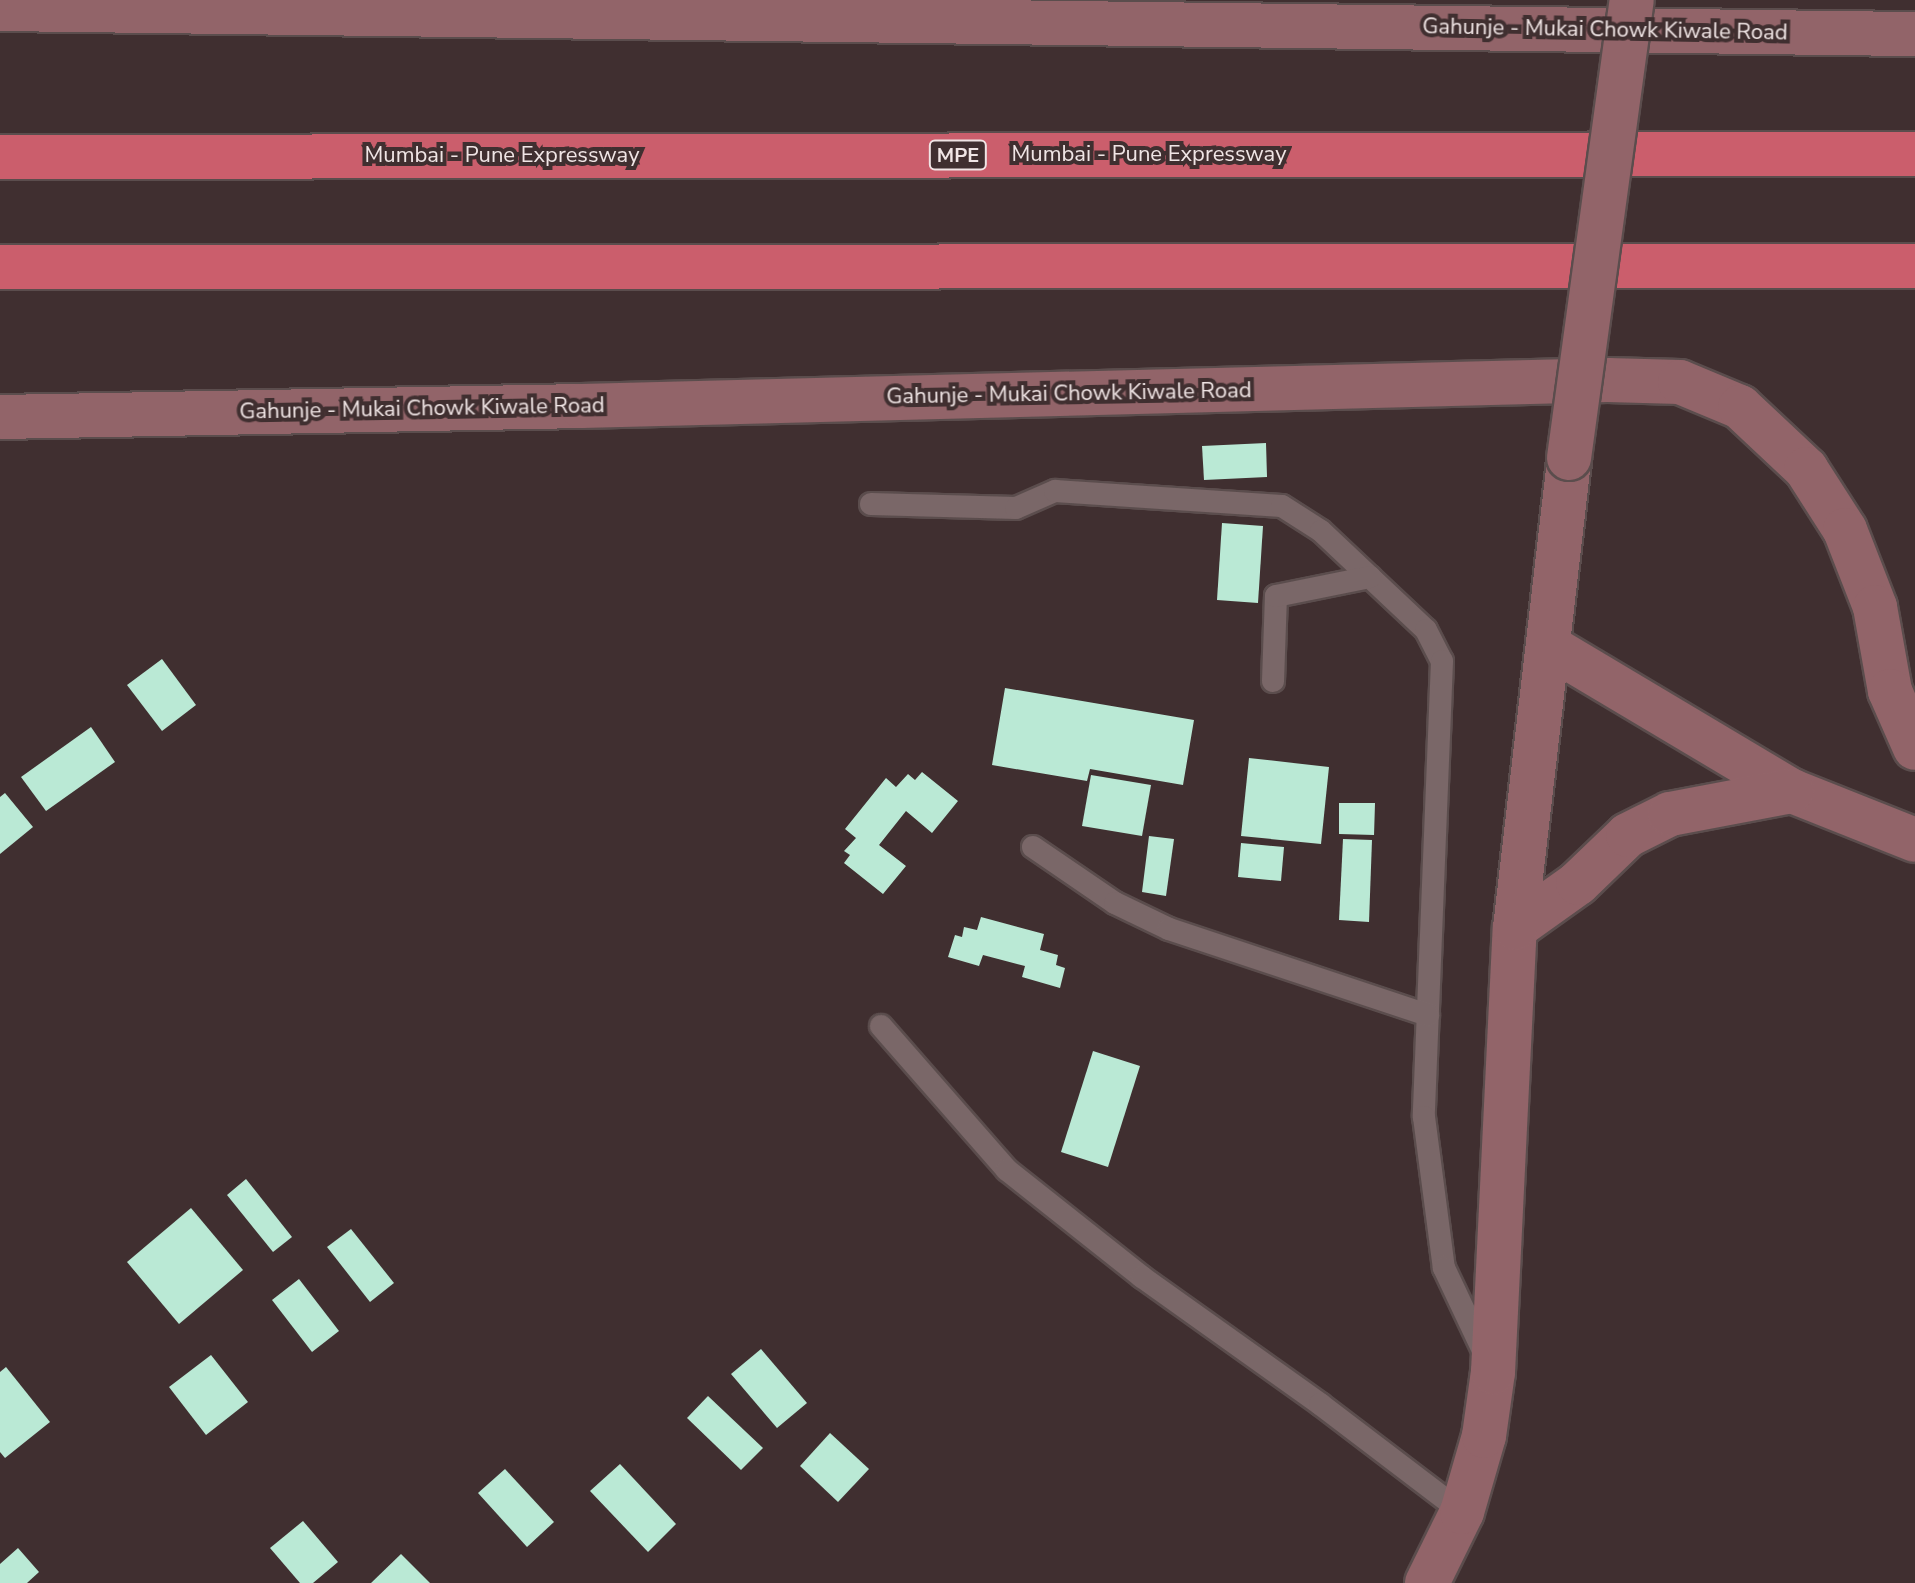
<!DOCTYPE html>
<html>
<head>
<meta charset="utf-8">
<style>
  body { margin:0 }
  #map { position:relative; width:1915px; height:1583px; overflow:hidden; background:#402f30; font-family:"Nunito Sans",sans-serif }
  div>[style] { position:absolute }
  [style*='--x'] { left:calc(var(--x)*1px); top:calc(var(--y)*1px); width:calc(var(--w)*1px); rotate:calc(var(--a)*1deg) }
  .building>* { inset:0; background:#bae9d5 }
  .roads { filter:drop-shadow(2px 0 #5b4d4d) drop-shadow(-2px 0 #5b4d4d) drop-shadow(0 2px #5b4d4d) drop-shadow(0 -2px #5b4d4d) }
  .lane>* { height:22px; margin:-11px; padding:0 11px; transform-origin:11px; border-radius:11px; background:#7a6768 }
  .secondary>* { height:44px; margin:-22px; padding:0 22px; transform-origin:22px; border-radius:22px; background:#926469 }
  .highway>* { height:44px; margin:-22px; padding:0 22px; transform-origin:22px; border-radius:22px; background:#cb5e6c }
  .bridges { filter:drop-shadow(2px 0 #5b4d4d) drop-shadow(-2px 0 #5b4d4d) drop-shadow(0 2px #5b4d4d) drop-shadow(0 -2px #5b4d4d) }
  .secondary-bridge>* { height:44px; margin:-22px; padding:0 22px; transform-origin:22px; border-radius:22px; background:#926469 }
  span { translate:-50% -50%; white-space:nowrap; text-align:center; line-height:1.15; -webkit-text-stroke:8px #402f30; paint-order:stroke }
  .shield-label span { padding:2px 6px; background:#402f30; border:2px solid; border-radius:6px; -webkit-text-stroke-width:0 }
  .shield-label { font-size:20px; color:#f0e5e5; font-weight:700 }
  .street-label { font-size:22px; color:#f0e5e5 }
</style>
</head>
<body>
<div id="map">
  <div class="building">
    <i style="clip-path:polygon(1266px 443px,1267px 477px,1204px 480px,1202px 446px)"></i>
    <i style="clip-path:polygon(1222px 523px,1263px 526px,1258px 603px,1217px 600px)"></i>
    <i style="clip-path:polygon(162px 659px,196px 705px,162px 731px,127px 685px)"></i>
    <i style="clip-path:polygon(1005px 688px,1194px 720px,1183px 785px,1090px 769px,1087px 781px,992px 765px)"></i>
    <i style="clip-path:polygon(91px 727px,115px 762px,46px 811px,21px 777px)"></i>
    <i style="clip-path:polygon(1249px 758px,1329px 767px,1321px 844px,1241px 836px)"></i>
    <i style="clip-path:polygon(922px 772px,958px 801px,932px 833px,906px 811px,879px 845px,906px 866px,883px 894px,844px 863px,850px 855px,844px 851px,856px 838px,845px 829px,886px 778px,896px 787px,908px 774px,915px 780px)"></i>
    <i style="clip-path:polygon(1091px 775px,1151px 785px,1142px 836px,1082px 826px)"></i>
    <i style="clip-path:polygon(5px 793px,33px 827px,0 854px,0 797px)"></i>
    <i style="clip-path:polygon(1339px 803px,1375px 803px,1374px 835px,1339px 834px)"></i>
    <i style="clip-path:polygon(1149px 836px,1174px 839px,1166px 896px,1142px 892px)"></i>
    <i style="clip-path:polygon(1343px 839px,1372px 840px,1369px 922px,1339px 920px)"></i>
    <i style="clip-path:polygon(1241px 843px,1284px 847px,1281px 881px,1238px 877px)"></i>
    <i style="clip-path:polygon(981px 917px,1044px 934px,1040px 950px,1058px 955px,1056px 965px,1065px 968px,1060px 988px,1022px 977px,1025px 966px,983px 955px,979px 966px,948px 957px,955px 935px,962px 937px,964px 927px,977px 930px)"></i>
    <i style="clip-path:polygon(1093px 1051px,1140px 1066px,1108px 1167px,1061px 1152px)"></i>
    <i style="clip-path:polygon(246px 1179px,292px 1237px,273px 1252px,227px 1195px)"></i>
    <i style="clip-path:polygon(191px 1208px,243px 1270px,179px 1324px,127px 1262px)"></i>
    <i style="clip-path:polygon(351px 1229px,394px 1283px,370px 1302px,327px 1247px)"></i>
    <i style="clip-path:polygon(299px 1279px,339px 1331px,312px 1352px,272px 1300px)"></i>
    <i style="clip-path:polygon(761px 1349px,807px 1403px,777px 1428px,731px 1374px)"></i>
    <i style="clip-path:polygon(211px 1355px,248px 1402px,206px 1435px,169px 1387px)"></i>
    <i style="clip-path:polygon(6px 1367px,50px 1422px,5px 1458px,0 1452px,0 1372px)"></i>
    <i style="clip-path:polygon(708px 1396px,763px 1448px,741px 1470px,687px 1418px)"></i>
    <i style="clip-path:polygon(830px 1433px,869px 1469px,838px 1502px,800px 1466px)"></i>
    <i style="clip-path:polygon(620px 1464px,676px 1524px,648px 1552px,590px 1491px)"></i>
    <i style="clip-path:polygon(505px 1469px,554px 1522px,527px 1547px,478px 1493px)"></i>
    <i style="clip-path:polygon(303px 1521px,338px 1562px,313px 1583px,300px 1583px,270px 1548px)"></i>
    <i style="clip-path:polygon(18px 1548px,39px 1572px,27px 1583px,0 1583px,0 1564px)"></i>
    <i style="clip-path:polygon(401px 1554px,430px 1583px,371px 1583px)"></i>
  </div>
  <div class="roads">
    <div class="lane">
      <i style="--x:871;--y:504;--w:145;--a:1.6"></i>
      <i style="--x:1016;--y:508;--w:43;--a:-23.6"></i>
      <i style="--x:1055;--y:491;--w:227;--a:3.8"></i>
      <i style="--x:1282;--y:506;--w:46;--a:32.7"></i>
      <i style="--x:1321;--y:531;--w:144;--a:43.3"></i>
      <i style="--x:1426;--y:630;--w:35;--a:63"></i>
      <i style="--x:1442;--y:661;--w:456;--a:92.3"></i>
      <i style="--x:1424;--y:1117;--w:152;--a:82.5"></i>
      <i style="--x:1444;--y:1268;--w:98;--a:64.7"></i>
      <i style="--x:1273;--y:681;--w:85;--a:-88"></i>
      <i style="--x:1276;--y:596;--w:96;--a:-11.4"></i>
      <i style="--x:1033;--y:847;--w:99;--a:34.3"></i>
      <i style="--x:1115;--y:903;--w:60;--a:25.7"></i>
      <i style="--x:1169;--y:929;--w:273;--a:18.4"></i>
      <i style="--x:881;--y:1026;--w:191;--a:48.8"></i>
      <i style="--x:1007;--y:1170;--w:172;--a:38.4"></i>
      <i style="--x:1142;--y:1277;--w:219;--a:35.5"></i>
      <i style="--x:1320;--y:1404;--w:178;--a:37.3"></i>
    </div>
    <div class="secondary">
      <i style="--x:0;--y:9;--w:1915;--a:0.75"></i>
      <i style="--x:0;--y:417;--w:581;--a:-1.08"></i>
      <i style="--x:581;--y:406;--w:1027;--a:-1.45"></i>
      <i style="--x:1608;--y:380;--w:72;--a:1.6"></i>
      <i style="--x:1680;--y:382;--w:65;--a:22.6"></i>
      <i style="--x:1740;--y:407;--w:91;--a:43.2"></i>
      <i style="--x:1806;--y:469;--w:72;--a:57.4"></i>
      <i style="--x:1845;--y:530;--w:83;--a:68.7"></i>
      <i style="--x:1875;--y:607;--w:85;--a:79.9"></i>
      <i style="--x:1890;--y:691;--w:62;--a:66.3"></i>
      <i style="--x:1550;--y:647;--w:282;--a:30.8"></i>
      <i style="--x:1792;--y:791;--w:132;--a:21.7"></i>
      <i style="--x:1515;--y:928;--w:77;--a:-35.5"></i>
      <i style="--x:1578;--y:883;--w:69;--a:-43.8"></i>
      <i style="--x:1628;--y:835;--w:47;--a:-26.6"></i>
      <i style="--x:1670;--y:814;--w:124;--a:-10.7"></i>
      <i style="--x:1427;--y:1583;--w:79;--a:-63.8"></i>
      <i style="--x:1462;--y:1512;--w:79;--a:-73.9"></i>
      <i style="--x:1484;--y:1436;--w:65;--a:-82"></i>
      <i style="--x:1493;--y:1372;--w:445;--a:-87.2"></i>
      <i style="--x:1515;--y:928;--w:473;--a:-83.4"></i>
    </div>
    <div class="highway">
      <i style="--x:0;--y:157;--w:1915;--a:-0.09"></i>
      <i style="--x:0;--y:267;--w:1915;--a:-0.03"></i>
    </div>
  </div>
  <div class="bridges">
    <div class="secondary-bridge">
      <i style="--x:1569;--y:458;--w:462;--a:-82.2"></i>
    </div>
  </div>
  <div class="shield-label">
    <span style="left:958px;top:155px">MPE</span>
  </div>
  <div class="street-label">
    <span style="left:1605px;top:30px;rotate:1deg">Gahunje - Mukai Chowk Kiwale Road</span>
    <span style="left:1149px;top:155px">Mumbai - Pune Expressway</span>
    <span style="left:502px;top:156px">Mumbai - Pune Expressway</span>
    <span style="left:1069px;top:394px;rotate:-1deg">Gahunje - Mukai Chowk Kiwale Road</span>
    <span style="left:422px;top:409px;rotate:-1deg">Gahunje - Mukai Chowk Kiwale Road</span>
  </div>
</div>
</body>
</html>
